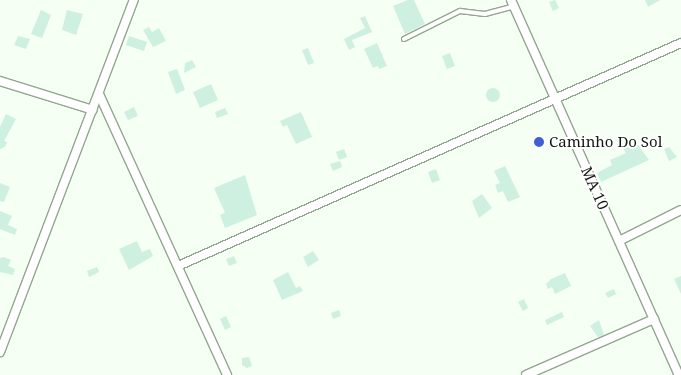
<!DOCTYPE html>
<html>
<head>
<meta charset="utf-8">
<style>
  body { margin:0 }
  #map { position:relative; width:681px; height:375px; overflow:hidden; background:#f6fff4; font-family:"Noto Serif",serif }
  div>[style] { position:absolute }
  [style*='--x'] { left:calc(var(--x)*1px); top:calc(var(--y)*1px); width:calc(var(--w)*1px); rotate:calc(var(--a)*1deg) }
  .building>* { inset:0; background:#cef0e0 }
  .round { border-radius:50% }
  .roads { filter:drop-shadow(1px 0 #92a78f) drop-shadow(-1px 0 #92a78f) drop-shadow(0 1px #92a78f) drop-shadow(0 -1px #92a78f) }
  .lane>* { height:4px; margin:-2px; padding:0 2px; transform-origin:2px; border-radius:2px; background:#fff }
  .street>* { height:8px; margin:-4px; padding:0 4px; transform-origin:4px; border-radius:4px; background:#fff }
  .dots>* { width:14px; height:14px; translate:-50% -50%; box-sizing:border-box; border:2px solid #fff; border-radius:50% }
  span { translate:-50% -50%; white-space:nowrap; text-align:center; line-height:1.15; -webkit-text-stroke:4px #fff; paint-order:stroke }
  .poi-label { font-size:15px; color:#121911 }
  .left { translate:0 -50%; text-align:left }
  .street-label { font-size:15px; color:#121911 }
</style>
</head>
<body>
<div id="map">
  <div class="building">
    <i style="clip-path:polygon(408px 0,414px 0,425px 24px,405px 34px,393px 6px)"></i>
    <i style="clip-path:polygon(555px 0,559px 8px,553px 11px,549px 2px)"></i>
    <i style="clip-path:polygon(645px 0,660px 0,648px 7px)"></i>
    <i style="clip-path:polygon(41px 10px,51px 15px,42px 38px,31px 34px)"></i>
    <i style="clip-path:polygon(67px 10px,83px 14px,76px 35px,62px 30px)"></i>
    <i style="clip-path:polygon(365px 16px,372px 32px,352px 40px,355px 47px,349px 50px,344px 39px,365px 28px,360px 18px)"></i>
    <i style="clip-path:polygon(149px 27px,152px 32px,159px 28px,166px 41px,153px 47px,143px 30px)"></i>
    <i style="clip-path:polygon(18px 36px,30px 39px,26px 49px,14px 45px)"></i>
    <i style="clip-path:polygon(129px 36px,147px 42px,144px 51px,126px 45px)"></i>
    <i style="clip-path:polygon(377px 43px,387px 66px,379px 69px,378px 66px,373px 68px,364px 49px)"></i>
    <i style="clip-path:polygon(308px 48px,314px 63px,308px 65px,302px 50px)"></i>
    <i style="clip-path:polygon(450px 53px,455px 66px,447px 69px,442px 56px)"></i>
    <i style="clip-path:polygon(192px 60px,196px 67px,184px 73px,185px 63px)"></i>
    <i style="clip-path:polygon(177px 69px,185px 90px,176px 94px,168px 72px)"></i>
    <i style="clip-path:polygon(211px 84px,218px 100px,200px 108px,193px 92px)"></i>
    <i class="round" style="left:486px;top:88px;width:14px;height:14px"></i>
    <i style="clip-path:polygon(134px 107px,138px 116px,128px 120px,124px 112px)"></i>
    <i style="clip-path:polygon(225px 108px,228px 114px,217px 118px,215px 112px)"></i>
    <i style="clip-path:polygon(301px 112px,312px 137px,296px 144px,287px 125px,283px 127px,280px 121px)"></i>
    <i style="clip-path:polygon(6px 114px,16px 119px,4px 141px,7px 142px,5px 147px,0 149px,0 127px)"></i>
    <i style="clip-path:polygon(626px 142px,628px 146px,636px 142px,649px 160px,601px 182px,597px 173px,612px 165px,610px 160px,626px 153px,621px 145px)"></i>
    <i style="clip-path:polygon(669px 147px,677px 157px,669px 161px,664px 149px)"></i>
    <i style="clip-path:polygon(344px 149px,347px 157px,339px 160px,336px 152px)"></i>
    <i style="clip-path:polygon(340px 161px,342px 167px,333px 171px,330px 164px)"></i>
    <i style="clip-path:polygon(505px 166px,520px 197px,508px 202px,503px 191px,498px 193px,495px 185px,500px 183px,494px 171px)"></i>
    <i style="clip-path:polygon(436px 169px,440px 180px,432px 183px,428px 172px)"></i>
    <i style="clip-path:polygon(245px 175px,257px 215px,225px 228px,220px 215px,225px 213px,214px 188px)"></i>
    <i style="clip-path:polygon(0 183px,10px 187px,4px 202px,0 201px)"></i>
    <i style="clip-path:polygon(482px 194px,492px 208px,479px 218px,472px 201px)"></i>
    <i style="clip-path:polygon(0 211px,12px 216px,8px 225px,17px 229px,15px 235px,0 229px)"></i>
    <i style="clip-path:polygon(137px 241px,142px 252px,150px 249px,153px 256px,129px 270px,119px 249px)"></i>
    <i style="clip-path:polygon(313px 251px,319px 260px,308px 267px,303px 257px)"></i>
    <i style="clip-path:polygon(234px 256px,237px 263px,229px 266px,226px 259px)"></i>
    <i style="clip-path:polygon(4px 257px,11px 260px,8px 266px,15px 269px,13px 275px,0 272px,0 258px)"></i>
    <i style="clip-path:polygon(97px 267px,99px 272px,89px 277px,87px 271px)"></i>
    <i style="clip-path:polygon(288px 272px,296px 288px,300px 286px,303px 291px,282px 300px,273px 280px)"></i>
    <i style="clip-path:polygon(565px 273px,571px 286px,555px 294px,552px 287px,548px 289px,546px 284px,551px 279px)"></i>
    <i style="clip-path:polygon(681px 276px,681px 294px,674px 279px)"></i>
    <i style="clip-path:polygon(614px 289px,616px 294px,608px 298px,605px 293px)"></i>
    <i style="clip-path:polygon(524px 299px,528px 308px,523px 311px,518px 302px)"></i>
    <i style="clip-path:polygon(339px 310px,341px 316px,333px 319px,331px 313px)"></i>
    <i style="clip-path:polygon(562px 312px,564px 317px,547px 325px,545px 320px)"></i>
    <i style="clip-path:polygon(226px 316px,231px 327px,225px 330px,220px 319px)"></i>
    <i style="clip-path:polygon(599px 320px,604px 335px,598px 337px,590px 326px)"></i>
    <i style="clip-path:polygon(249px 357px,252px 366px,247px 368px,242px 365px,242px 358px)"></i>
  </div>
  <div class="roads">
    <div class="lane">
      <i style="--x:404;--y:39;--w:63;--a:-26.6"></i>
      <i style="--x:460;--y:11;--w:25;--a:7"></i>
      <i style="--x:485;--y:14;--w:30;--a:-15"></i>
    </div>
    <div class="street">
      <i style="--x:511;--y:0;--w:411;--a:65.9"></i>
      <i style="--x:0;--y:81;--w:97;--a:17.3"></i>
      <i style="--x:99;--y:94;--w:309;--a:65.5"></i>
      <i style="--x:619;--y:241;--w:69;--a:-26.6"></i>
      <i style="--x:178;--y:266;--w:550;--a:-23.91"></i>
      <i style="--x:0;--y:352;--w:377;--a:-69.2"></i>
      <i style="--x:526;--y:375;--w:140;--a:-23.6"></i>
    </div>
  </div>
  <div class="dots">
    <i style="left:539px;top:142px;background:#3f60d2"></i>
  </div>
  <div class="poi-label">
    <span class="left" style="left:549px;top:142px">Caminho Do Sol</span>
  </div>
  <div class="street-label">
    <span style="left:595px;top:188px;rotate:66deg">MA 10</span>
  </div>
</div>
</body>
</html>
